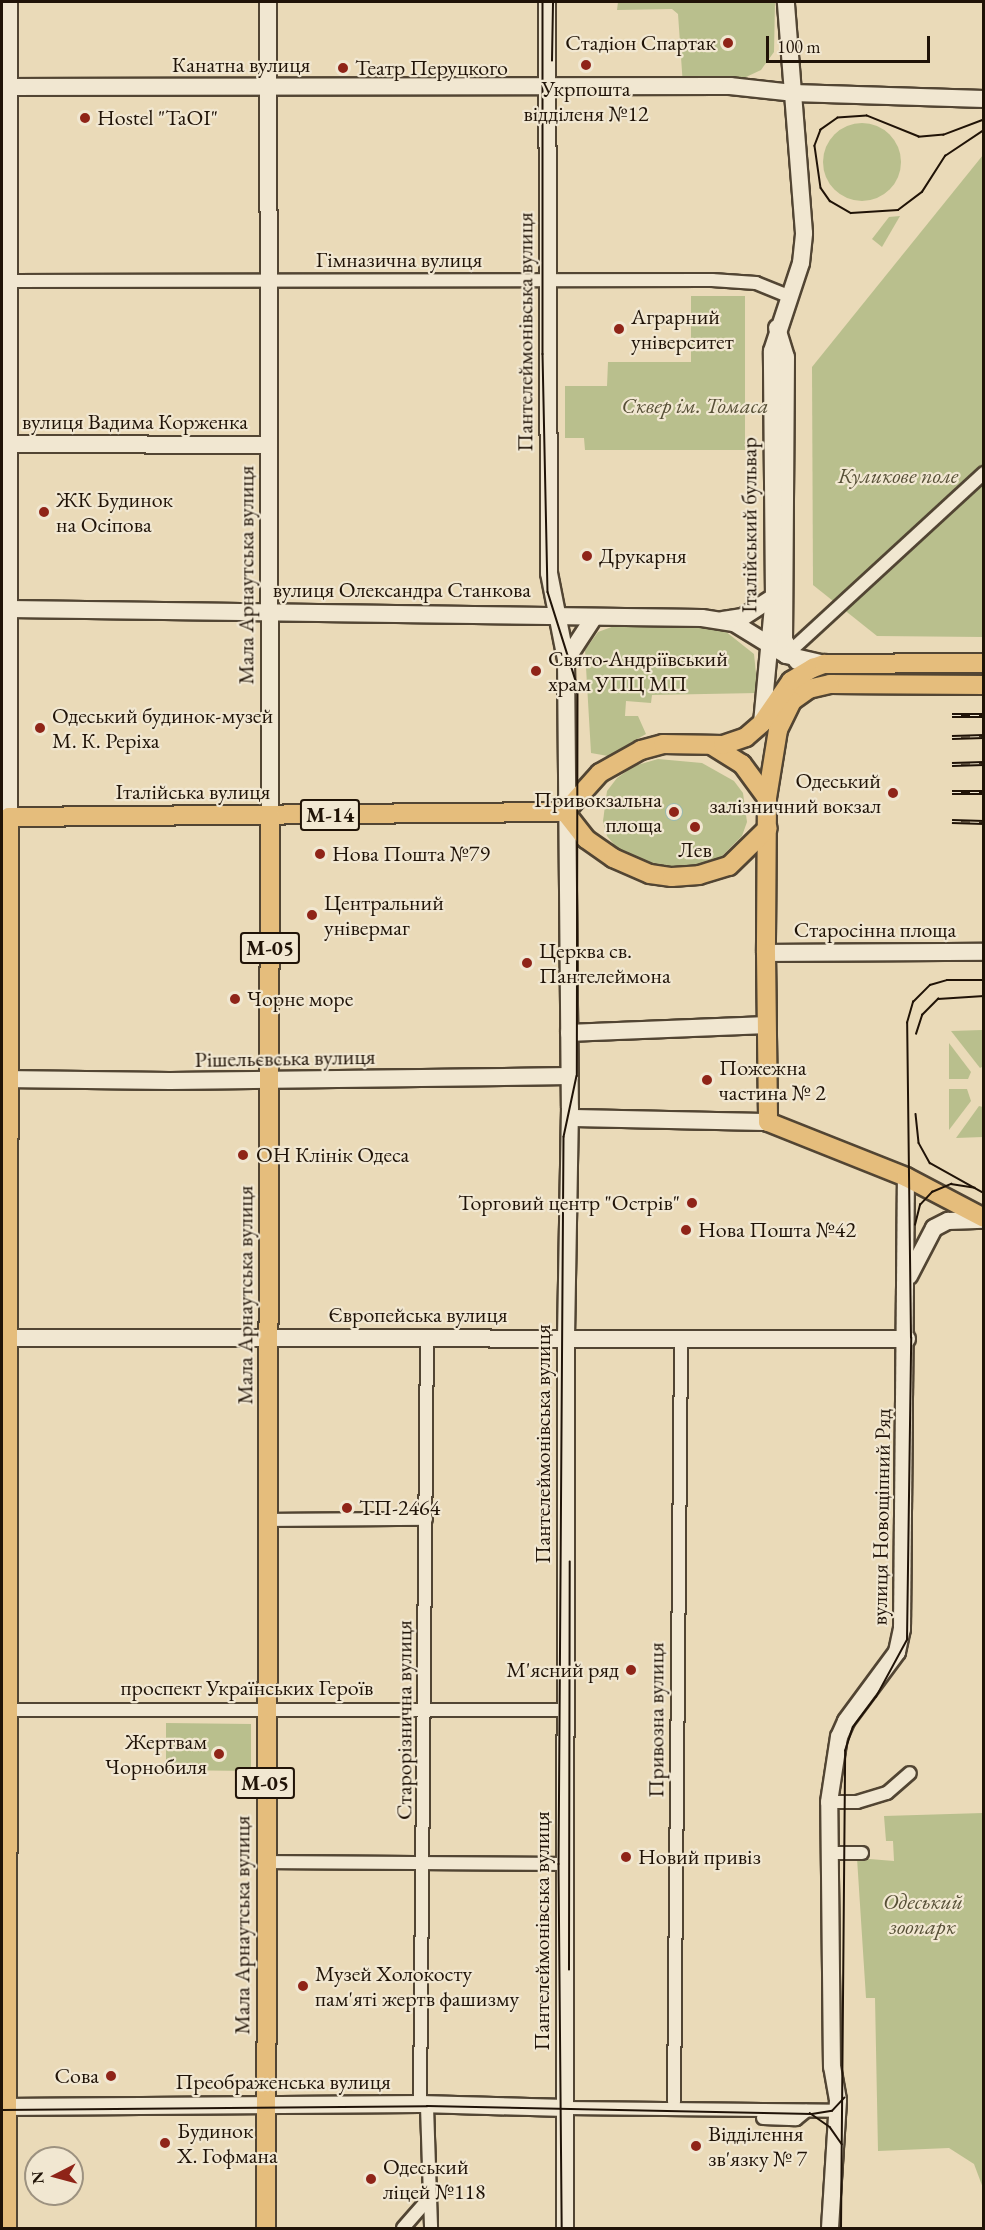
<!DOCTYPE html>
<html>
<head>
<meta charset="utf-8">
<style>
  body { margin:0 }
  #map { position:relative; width:985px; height:2230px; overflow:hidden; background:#eadab8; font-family:"EB Garamond",serif }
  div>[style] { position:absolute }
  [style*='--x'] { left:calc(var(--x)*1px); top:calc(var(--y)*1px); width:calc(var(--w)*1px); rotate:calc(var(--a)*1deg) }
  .green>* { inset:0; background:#b9bf8d }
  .round { border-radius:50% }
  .water>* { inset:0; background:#98bab3 }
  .roads { filter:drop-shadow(2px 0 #524533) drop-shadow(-2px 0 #524533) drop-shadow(0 2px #524533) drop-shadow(0 -2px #524533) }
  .street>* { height:12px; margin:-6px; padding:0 6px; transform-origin:6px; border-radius:6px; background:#f1e7d1 }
  .secondary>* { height:16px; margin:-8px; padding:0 8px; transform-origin:8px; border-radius:8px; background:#f1e7d1 }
  .primary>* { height:18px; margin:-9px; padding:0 9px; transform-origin:9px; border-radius:9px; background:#e5bd7c }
  .tram>* { height:1.5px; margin:-0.75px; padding:0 0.75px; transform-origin:0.75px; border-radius:0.75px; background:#201307 }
  .rail>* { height:5px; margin-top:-2.5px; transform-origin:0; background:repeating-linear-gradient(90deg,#f1e7d1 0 9px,#201307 0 18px); box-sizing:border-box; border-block:2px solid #201307 }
  .dots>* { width:16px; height:16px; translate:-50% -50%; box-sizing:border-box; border:3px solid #f1e7d1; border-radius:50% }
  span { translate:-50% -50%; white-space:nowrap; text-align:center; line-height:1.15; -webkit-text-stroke:4.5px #f1e7d1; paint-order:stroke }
  .shield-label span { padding:2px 4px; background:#f1e7d1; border:2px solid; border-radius:4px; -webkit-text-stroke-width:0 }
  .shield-label { font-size:21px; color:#201307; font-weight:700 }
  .poi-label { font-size:22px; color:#201307 }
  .right { translate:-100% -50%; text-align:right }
  .left { translate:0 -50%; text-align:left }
  .street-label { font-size:22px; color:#201307 }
  .park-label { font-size:22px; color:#564f36; font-style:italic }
  .frame { position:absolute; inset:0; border:3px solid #201307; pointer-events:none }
  .north { position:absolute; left:24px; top:2146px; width:60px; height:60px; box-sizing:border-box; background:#f1e7d1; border:2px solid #9d9280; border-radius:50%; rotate:264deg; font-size:16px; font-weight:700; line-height:24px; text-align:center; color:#201307 }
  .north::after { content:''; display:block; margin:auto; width:21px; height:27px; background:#8f2418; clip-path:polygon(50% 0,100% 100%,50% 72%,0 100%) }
  .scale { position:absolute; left:766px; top:36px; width:164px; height:27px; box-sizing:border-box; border:3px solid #201307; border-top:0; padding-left:8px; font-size:18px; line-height:21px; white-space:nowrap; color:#201307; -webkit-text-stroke:4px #f1e7d1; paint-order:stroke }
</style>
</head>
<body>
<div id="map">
  <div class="green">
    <i style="clip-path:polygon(618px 2px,775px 2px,774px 52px,761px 70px,729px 85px,683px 86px,678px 14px,672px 9px,617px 10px)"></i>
    <i class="round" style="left:823px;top:123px;width:78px;height:78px"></i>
    <i style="clip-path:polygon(983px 155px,983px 637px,877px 636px,813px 585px,812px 367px)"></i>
    <i style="clip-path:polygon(900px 216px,882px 247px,872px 239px,889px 217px)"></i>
    <i style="clip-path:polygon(691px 296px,745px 296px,745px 450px,585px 450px,584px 438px,565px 438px,565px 386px,607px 386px,608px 362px,691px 362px)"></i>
    <i style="clip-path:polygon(617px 625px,715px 626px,725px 631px,754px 654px,758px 693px,652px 695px,651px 703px,626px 701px,625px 716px,638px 716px,646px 734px,608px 756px,591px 753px,585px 650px,598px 632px)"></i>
    <i style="clip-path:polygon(658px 759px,702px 763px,734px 781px,743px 793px,747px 822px,742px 836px,718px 860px,679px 868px,642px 862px,616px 847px,607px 836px,603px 821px,607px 791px,617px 778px,634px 766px)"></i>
    <i style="clip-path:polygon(982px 1030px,982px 1067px,980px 1068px,951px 1031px)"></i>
    <i style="clip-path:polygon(949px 1043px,971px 1072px,968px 1079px,949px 1079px)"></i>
    <i style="clip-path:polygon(949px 1089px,967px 1089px,971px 1101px,949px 1130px)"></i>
    <i style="clip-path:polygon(979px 1106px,983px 1107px,983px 1137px,956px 1138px)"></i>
    <i style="clip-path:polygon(166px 1723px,251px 1724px,251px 1771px,166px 1770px)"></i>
    <i style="clip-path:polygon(983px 1813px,983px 2188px,974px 2164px,949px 2148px,878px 2151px,875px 1998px,866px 1998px,857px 1858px,894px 1861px,893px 1841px,886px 1841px,884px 1816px)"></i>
  </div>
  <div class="water">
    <i class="round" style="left:665px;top:803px;width:18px;height:18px"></i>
  </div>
  <div class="roads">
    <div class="street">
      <i style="--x:8;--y:281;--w:704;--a:-0.08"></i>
      <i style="--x:712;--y:280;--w:44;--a:3.9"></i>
      <i style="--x:756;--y:283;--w:35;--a:22"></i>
      <i style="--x:786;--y:655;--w:269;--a:-42.6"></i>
      <i style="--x:267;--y:1520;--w:159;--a:-0.4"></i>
      <i style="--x:2;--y:1710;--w:562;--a:0"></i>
      <i style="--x:829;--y:1802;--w:28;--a:0"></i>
      <i style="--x:857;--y:1802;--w:31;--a:-17"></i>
      <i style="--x:887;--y:1793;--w:30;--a:-41"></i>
      <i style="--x:829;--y:1853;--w:33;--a:0"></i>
      <i style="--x:265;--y:1862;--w:298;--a:0.4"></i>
      <i style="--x:674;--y:2102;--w:763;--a:-89.47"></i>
      <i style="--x:566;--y:2108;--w:271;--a:0.6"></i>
      <i style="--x:763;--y:2118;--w:33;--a:2"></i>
      <i style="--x:796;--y:2119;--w:13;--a:-39"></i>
      <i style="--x:430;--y:2197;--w:31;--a:88"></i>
      <i style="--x:403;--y:2228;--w:41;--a:-48.9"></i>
      <i style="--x:430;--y:2197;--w:91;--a:-91.9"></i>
      <i style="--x:427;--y:2106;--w:7;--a:-164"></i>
      <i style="--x:420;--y:2104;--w:767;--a:-89.48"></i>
    </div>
    <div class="secondary">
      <i style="--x:268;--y:2;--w:813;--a:89.86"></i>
      <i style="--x:547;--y:2;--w:571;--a:89.8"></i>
      <i style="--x:549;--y:573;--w:89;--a:78.9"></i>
      <i style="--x:566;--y:660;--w:448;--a:89.5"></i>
      <i style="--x:570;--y:1108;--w:239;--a:91"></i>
      <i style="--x:566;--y:1347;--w:881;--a:90.07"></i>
      <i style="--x:2;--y:87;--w:728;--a:-0.08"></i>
      <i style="--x:730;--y:86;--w:63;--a:6.3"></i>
      <i style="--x:793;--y:93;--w:191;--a:1.8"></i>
      <i style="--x:777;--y:328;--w:30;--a:73"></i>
      <i style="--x:786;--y:357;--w:283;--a:90.4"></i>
      <i style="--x:784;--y:640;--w:25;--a:58"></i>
      <i style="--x:2;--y:444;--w:267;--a:0.2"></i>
      <i style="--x:9;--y:609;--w:693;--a:0.74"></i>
      <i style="--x:702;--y:618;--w:32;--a:9"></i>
      <i style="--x:734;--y:623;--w:61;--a:31.6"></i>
      <i style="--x:786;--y:655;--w:39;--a:13"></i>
      <i style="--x:723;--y:620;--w:20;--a:-9"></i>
      <i style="--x:743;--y:617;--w:44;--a:-33"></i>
      <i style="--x:566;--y:660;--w:51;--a:-56.9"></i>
      <i style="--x:762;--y:723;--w:127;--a:-84.6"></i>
      <i style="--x:774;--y:597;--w:246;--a:-90.5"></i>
      <i style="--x:772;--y:351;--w:93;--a:-71.8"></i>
      <i style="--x:801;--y:263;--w:30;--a:-84"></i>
      <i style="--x:804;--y:233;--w:232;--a:-94.5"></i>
      <i style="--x:2;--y:817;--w:7;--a:0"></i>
      <i style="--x:9;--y:817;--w:815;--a:-90"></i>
      <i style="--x:766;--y:953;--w:218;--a:-0.3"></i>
      <i style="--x:569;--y:1033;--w:197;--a:-2.3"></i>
      <i style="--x:2;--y:1079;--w:168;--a:0.7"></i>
      <i style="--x:170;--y:1081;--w:400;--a:-0.7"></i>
      <i style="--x:570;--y:1118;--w:198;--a:1.2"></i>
      <i style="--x:909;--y:1276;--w:54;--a:-62.5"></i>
      <i style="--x:934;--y:1228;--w:16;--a:-27"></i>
      <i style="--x:948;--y:1221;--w:36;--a:-2"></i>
      <i style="--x:2;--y:1338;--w:905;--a:0.06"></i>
      <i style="--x:2;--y:2107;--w:418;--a:-0.4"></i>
      <i style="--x:420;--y:2104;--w:146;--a:1.6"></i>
      <i style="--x:830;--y:2228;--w:128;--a:-86.4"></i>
      <i style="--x:838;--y:2100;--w:34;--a:-100"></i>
      <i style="--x:832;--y:2067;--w:265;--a:-90.6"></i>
      <i style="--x:829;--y:1802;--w:66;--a:-81.3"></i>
      <i style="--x:839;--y:1737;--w:17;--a:-66"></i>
      <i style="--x:846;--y:1721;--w:86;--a:-53.5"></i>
      <i style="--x:897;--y:1652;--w:24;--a:-78"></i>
      <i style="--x:902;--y:1629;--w:452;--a:-89.5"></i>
    </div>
    <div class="primary">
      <i style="--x:984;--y:685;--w:154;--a:-179.6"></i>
      <i style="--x:830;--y:684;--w:22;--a:167"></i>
      <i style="--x:809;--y:689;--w:21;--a:145"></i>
      <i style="--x:792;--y:701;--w:32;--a:116"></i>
      <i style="--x:778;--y:730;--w:69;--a:99.2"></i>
      <i style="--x:767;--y:798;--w:155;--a:90.4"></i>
      <i style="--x:766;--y:953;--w:169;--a:89.3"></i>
      <i style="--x:768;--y:1122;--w:149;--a:21.7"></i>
      <i style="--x:906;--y:1177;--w:88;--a:27.7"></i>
      <i style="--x:713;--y:746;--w:34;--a:32"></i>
      <i style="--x:742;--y:764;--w:42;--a:53.7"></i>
      <i style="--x:565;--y:812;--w:52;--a:-48.1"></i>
      <i style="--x:600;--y:773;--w:47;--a:-29.3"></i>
      <i style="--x:641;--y:750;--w:23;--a:-15"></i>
      <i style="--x:663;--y:744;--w:60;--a:1"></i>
      <i style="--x:723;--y:745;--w:24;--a:-19"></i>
      <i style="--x:746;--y:737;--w:21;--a:-41"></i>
      <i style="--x:762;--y:723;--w:51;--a:-55.4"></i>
      <i style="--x:791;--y:681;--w:26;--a:-31"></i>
      <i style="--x:813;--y:668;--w:12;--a:-20"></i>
      <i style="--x:824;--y:664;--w:160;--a:-0.4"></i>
      <i style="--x:565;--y:812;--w:34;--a:52"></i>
      <i style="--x:586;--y:839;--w:33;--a:35"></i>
      <i style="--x:613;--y:858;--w:40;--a:23.4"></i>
      <i style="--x:650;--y:874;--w:22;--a:8"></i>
      <i style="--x:672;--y:877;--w:27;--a:-4"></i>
      <i style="--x:699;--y:875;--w:31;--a:-17"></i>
      <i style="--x:729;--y:866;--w:54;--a:-44.3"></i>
      <i style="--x:7;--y:2228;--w:1411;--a:-89.92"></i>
      <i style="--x:9;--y:817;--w:556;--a:-0.52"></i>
      <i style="--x:266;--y:2228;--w:1413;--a:-89.84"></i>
    </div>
  </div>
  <div class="tram">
    <i style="--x:543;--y:2;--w:352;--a:90"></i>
    <i style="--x:543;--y:354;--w:238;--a:88.8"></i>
    <i style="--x:548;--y:592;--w:100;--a:72.5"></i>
    <i style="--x:578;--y:687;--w:389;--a:90.1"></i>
    <i style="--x:577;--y:1076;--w:62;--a:102"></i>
    <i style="--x:564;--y:1137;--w:727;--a:90.39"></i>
    <i style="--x:559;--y:1864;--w:364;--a:89.5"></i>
    <i style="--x:552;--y:61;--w:59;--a:-89"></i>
    <i style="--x:984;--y:120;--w:43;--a:159.4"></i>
    <i style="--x:944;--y:135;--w:25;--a:175"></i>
    <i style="--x:919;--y:137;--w:56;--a:-158"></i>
    <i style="--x:867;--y:116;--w:29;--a:176"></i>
    <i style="--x:838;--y:118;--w:21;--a:145"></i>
    <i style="--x:821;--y:130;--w:17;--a:111"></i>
    <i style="--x:815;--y:146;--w:42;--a:81.9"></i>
    <i style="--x:821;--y:188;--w:16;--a:55"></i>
    <i style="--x:830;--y:201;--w:24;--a:30"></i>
    <i style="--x:851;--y:213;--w:47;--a:-3.7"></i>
    <i style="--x:898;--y:210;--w:30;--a:-37"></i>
    <i style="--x:922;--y:192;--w:43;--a:-57.4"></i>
    <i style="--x:945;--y:156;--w:47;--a:-33.7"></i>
    <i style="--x:916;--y:1034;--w:20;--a:-72"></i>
    <i style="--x:922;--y:1015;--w:23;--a:-45"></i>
    <i style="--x:938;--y:999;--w:46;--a:-3.7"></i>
    <i style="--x:916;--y:1114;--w:29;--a:84"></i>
    <i style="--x:919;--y:1143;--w:23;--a:61"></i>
    <i style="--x:930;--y:1163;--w:62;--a:29.1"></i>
    <i style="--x:915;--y:1225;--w:21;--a:-76"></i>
    <i style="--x:920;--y:1205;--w:18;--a:-47"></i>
    <i style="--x:932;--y:1192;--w:21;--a:-23"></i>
    <i style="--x:951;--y:1184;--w:24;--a:9"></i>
    <i style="--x:569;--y:1970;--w:408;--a:-89.9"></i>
    <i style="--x:2;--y:2110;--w:425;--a:-0.5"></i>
    <i style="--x:427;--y:2106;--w:385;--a:1.2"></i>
    <i style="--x:812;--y:2114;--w:20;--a:-9"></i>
    <i style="--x:832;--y:2111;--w:18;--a:-47"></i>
    <i style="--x:810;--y:2113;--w:24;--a:35"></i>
    <i style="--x:830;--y:2127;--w:21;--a:55"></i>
    <i style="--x:841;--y:2228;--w:477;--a:-89.5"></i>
    <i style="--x:845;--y:1751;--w:25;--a:-72"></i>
    <i style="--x:853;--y:1727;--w:38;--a:-53"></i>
    <i style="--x:876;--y:1697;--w:65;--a:-61.5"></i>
    <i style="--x:907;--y:1640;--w:302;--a:-89.2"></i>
    <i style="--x:911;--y:1338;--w:315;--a:-90.7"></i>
    <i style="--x:907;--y:1023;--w:22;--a:-74"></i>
    <i style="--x:913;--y:1002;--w:24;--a:-45"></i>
    <i style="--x:930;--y:985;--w:18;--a:-16"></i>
    <i style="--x:947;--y:980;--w:37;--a:0"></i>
  </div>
  <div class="rail">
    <i style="--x:952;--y:715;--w:32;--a:0"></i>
    <i style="--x:952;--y:737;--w:32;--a:-2"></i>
    <i style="--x:952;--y:764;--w:32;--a:-2"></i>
    <i style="--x:952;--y:792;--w:32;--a:0"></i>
    <i style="--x:952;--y:821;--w:32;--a:2"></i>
  </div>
  <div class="dots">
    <i style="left:728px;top:43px;background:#8f2418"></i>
    <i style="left:586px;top:65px;background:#8f2418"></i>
    <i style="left:343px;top:68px;background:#8f2418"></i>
    <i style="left:85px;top:118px;background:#8f2418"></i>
    <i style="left:619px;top:329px;background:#8f2418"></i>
    <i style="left:44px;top:512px;background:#8f2418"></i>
    <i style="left:587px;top:556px;background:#8f2418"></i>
    <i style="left:536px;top:671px;background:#8f2418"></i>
    <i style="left:40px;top:728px;background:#8f2418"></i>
    <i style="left:893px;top:793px;background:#8f2418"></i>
    <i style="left:674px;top:812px;background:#8f2418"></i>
    <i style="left:695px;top:827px;background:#8f2418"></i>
    <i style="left:320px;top:854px;background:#8f2418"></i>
    <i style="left:312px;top:915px;background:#8f2418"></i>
    <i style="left:527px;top:963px;background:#8f2418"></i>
    <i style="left:235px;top:999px;background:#8f2418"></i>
    <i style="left:707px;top:1080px;background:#8f2418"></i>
    <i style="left:243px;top:1155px;background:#8f2418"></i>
    <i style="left:692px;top:1203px;background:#8f2418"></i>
    <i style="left:686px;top:1230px;background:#8f2418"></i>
    <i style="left:347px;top:1508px;background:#8f2418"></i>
    <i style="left:631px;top:1670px;background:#8f2418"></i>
    <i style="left:219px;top:1754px;background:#8f2418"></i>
    <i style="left:626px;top:1857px;background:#8f2418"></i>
    <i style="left:303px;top:1986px;background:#8f2418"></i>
    <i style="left:111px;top:2076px;background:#8f2418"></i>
    <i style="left:165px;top:2143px;background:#8f2418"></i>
    <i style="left:696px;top:2146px;background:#8f2418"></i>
    <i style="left:371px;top:2179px;background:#8f2418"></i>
  </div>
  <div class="shield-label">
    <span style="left:330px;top:815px">М-14</span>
    <span style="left:270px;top:948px">М-05</span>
    <span style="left:265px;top:1783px">М-05</span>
  </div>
  <div class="poi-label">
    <span class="right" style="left:716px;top:43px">Стадіон Спартак</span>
    <span class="left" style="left:355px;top:68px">Театр Перуцкого</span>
    <span style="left:586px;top:101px">Укрпошта<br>відділеня №12</span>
    <span class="left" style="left:97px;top:118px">Hostel "TaOI"</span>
    <span class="left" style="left:631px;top:329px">Аграрний<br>університет</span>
    <span class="left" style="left:56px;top:512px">ЖК Будинок<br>на Осіпова</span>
    <span class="left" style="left:599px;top:556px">Друкарня</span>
    <span class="left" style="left:548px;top:671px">Свято-Андріївський<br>храм УПЦ МП</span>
    <span class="left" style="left:52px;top:728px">Одеський будинок-музей<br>М. К. Реріха</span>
    <span class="right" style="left:881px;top:793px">Одеський<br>залізничний вокзал</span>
    <span class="right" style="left:662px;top:812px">Привокзальна<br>площа</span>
    <span style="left:695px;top:850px">Лев</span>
    <span class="left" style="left:332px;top:854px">Нова Пошта №79</span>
    <span class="left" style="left:324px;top:915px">Центральний<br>універмаг</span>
    <span class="left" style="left:539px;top:963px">Церква св.<br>Пантелеймона</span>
    <span class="left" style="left:247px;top:999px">Чорне море</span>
    <span class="left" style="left:719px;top:1080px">Пожежна<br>частина № 2</span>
    <span class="left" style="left:256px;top:1155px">ОН Клінік Одеса</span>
    <span class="right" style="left:680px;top:1203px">Торговий центр "Острів"</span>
    <span class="left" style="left:698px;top:1230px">Нова Пошта №42</span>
    <span class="left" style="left:359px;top:1508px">ТП-2464</span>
    <span class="right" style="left:619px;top:1670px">М'ясний ряд</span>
    <span class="right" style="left:207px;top:1754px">Жертвам<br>Чорнобиля</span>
    <span class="left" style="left:638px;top:1857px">Новий привіз</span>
    <span class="left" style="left:315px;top:1986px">Музей Холокосту<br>пам'яті жертв фашизму</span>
    <span class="right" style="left:99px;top:2076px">Сова</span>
    <span class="left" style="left:177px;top:2143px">Будинок<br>Х. Гофмана</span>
    <span class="left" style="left:708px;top:2146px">Відділення<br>зв'язку № 7</span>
    <span class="left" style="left:383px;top:2179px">Одеський<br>ліцей №118</span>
  </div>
  <div class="street-label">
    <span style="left:241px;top:65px">Канатна вулиця</span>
    <span style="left:399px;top:260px">Гімназична вулиця</span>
    <span style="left:525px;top:332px;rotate:-90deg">Пантелеймонівська вулиця</span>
    <span style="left:135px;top:422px">вулиця Вадима Корженка</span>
    <span style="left:749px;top:525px;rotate:-90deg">Італійський бульвар</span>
    <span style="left:246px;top:575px;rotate:-90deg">Мала Арнаутська вулиця</span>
    <span style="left:402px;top:590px">вулиця Олександра Станкова</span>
    <span style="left:193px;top:792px">Італійська вулиця</span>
    <span style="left:875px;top:930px">Старосінна площа</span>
    <span style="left:285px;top:1058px;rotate:-1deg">Рішельєвська вулиця</span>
    <span style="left:245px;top:1295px;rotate:-90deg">Мала Арнаутська вулиця</span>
    <span style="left:418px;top:1315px">Європейська вулиця</span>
    <span style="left:543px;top:1444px;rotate:-90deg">Пантелеймонівська вулиця</span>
    <span style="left:881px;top:1517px;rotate:-89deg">вулиця Новощіпний Ряд</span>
    <span style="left:247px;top:1688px">проспект Українських Героїв</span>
    <span style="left:404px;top:1720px;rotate:-90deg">Старорізнична вулиця</span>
    <span style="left:656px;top:1720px;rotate:-90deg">Привозна вулиця</span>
    <span style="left:242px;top:1925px;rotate:-90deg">Мала Арнаутська вулиця</span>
    <span style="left:542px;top:1931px;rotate:-90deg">Пантелеймонівська вулиця</span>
    <span style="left:283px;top:2082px">Преображенська вулиця</span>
  </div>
  <div class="park-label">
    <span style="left:695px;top:406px">Сквер ім. Томаса</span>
    <span style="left:898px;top:476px">Куликове поле</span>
    <span style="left:923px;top:1914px">Одеський<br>зоопарк</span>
  </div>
  <div class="frame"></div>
  <div class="north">N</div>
  <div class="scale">100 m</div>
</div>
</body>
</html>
